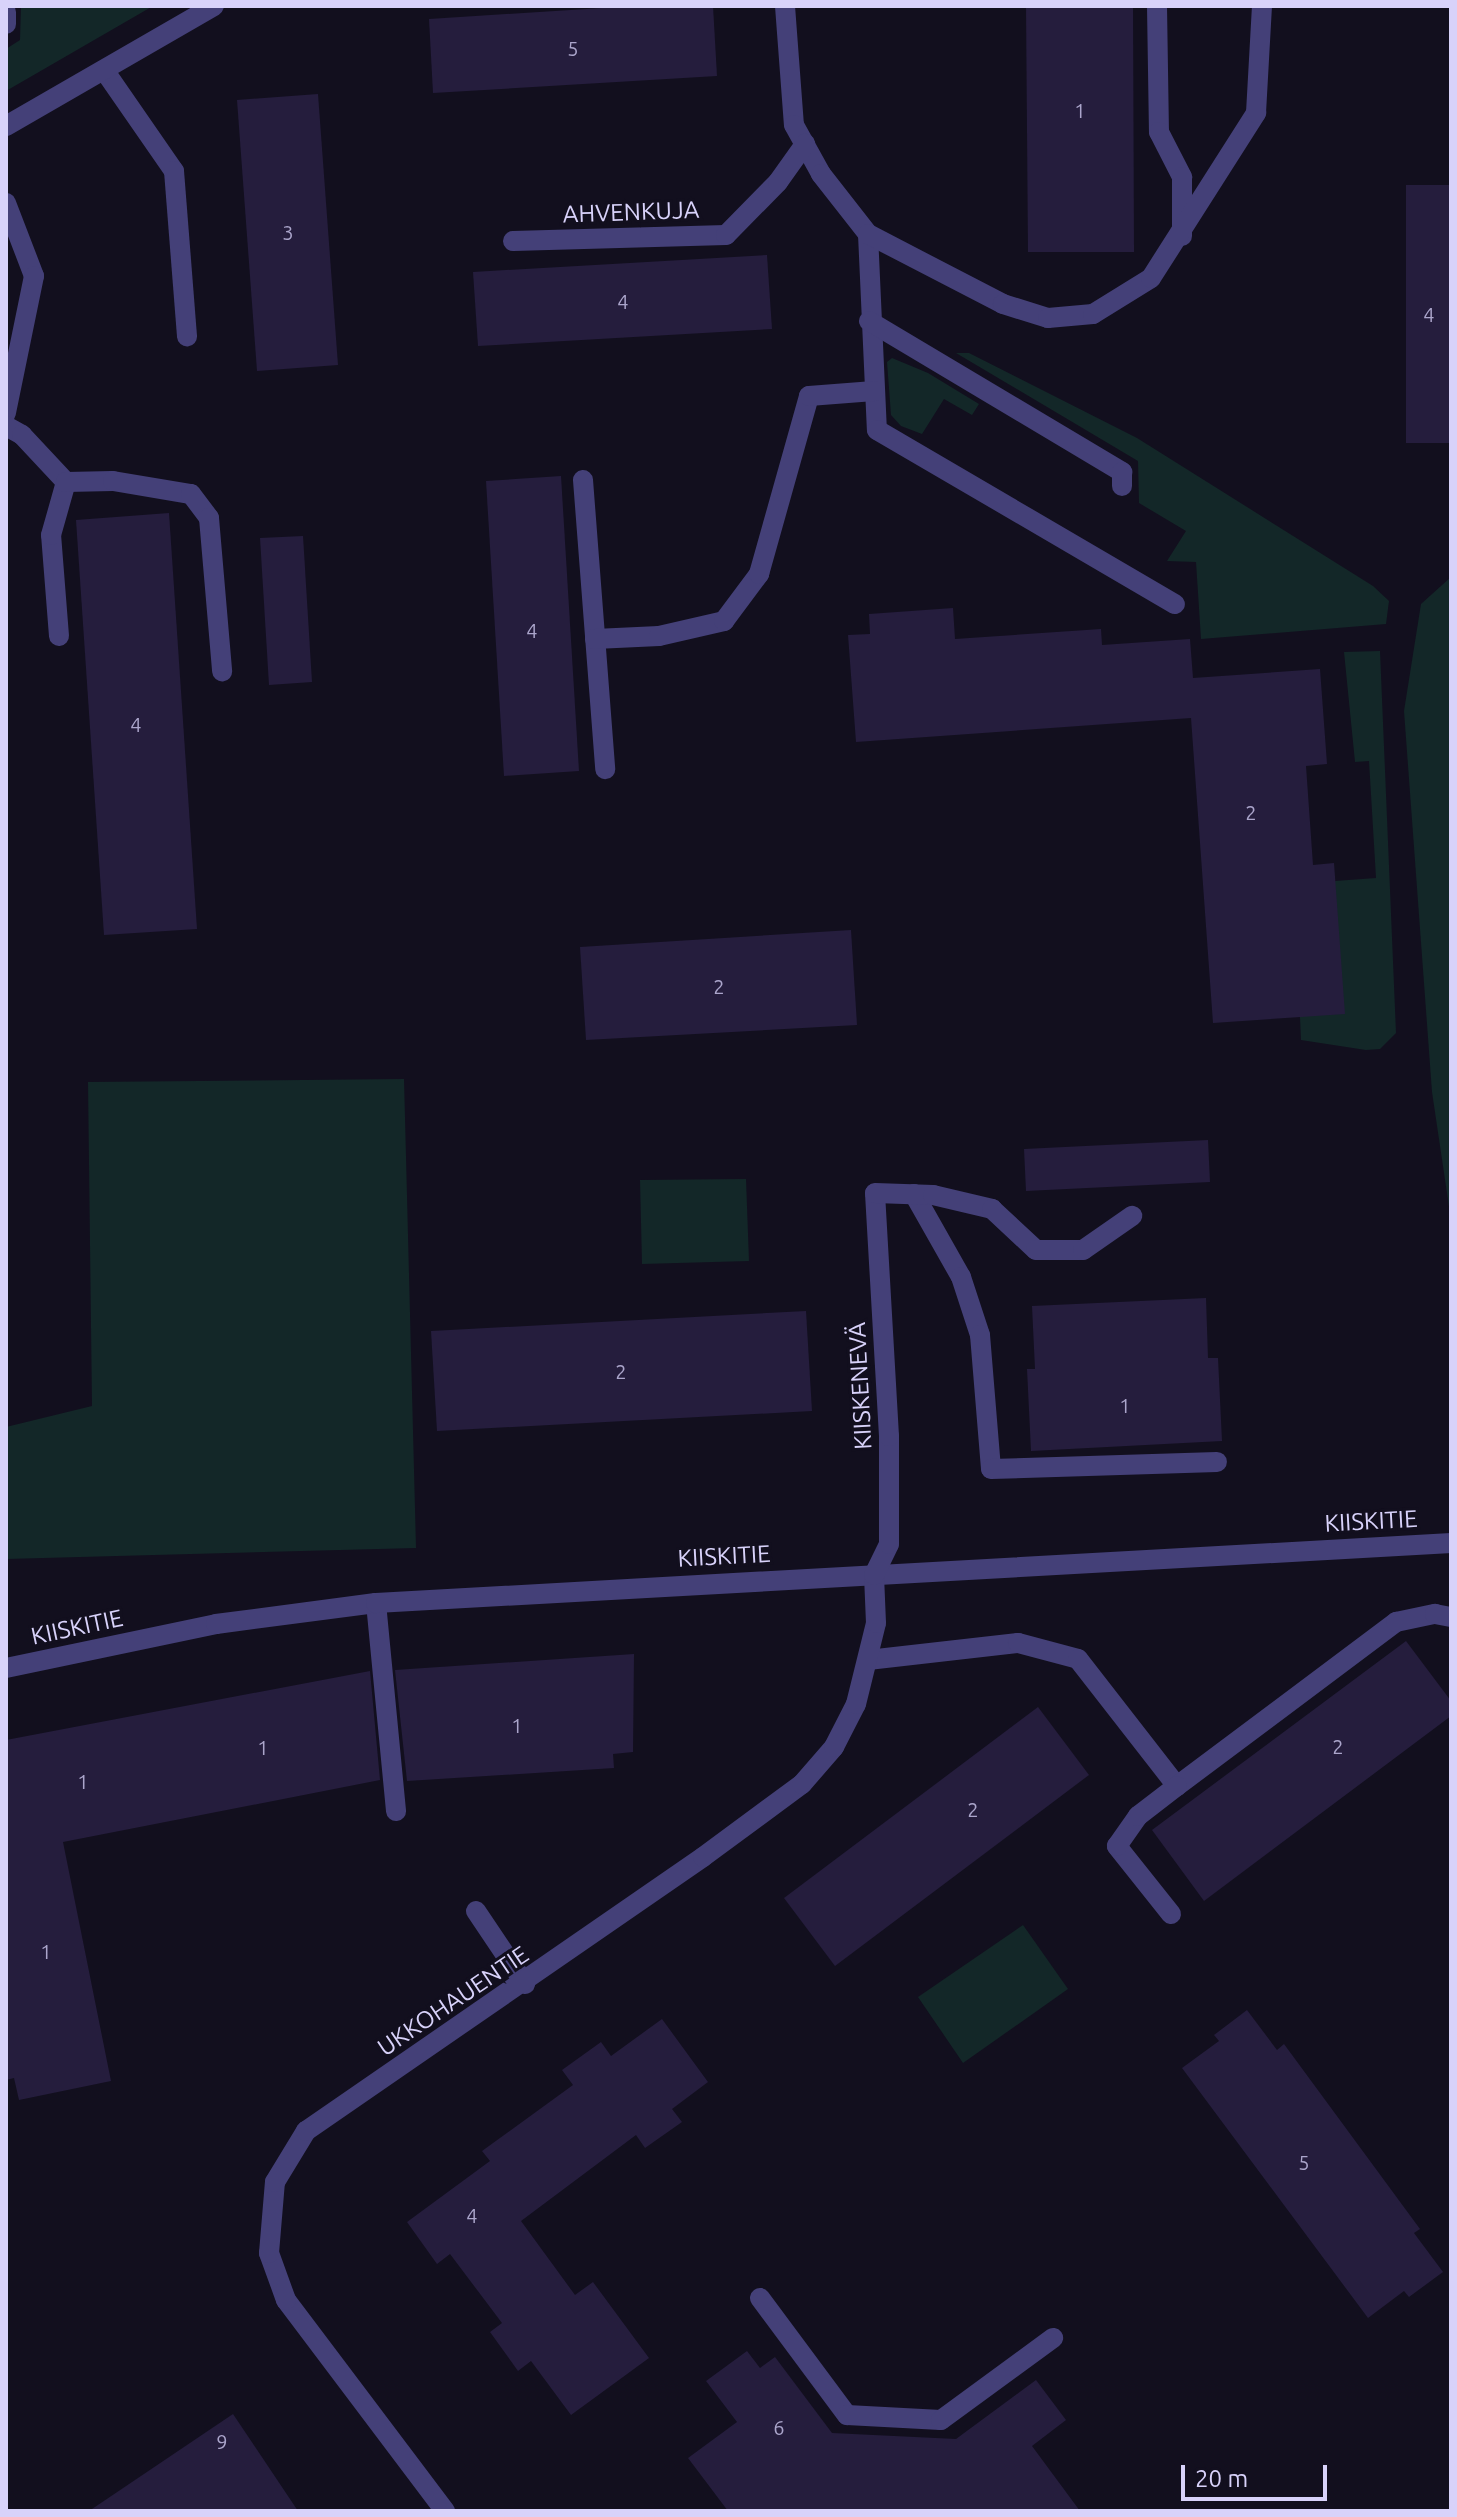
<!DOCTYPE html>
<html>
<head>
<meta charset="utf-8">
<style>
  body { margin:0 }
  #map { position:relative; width:1457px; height:2517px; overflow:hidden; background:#120f1e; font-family:Ubuntu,sans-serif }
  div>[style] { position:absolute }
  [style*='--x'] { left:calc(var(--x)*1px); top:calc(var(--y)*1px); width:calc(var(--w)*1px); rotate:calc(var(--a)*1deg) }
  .green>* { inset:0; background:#132728 }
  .building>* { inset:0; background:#251d3d }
  .minor>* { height:20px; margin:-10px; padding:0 10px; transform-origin:10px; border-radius:10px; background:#444078 }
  span { translate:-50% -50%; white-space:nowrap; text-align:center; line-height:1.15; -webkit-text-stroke:6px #120f1e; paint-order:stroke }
  .number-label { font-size:20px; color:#aba5cb }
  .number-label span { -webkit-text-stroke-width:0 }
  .street-label { font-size:24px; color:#d8d2fa }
  .frame { position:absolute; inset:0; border:8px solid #d8d2fa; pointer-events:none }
  .scale { position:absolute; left:1181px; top:2465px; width:146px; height:36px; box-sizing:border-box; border:4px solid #d8d2fa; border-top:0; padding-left:10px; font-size:24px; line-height:28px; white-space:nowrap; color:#d8d2fa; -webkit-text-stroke:6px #120f1e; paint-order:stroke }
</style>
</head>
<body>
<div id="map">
  <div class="green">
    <i style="clip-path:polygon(21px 6px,153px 6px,6px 91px,6px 49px,20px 40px)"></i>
    <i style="clip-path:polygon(956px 353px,969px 353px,1137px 438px,1373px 586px,1389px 601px,1386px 624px,1201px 639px,1196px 562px,1167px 561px,1186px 531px,1139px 503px,1138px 461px)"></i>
    <i style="clip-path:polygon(892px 358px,928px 373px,979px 404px,972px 415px,944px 399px,922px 434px,901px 426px,891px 415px,887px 362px)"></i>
    <i style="clip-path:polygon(1451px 577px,1451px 1220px,1432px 1092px,1404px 711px,1421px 604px)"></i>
    <i style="clip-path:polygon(1380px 651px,1396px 1033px,1380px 1049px,1366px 1050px,1301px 1040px,1300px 1017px,1335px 881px,1376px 878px,1369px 761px,1355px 762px,1344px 652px)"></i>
    <i style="clip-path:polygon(404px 1079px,416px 1548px,6px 1559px,6px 1427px,92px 1406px,88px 1082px)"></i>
    <i style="clip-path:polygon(746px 1179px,749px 1261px,642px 1264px,640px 1180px)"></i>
    <i style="clip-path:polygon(1023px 1925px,1068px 1989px,963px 2063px,918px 1997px)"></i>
  </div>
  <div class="building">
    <i style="clip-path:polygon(633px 6px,713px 6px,717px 76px,433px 93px,429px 19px)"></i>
    <i style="clip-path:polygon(1026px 6px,1133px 6px,1134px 252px,1028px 252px)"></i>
    <i style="clip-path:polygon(318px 94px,338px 365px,257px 371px,237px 100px)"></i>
    <i style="clip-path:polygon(1406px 185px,1451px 185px,1451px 443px,1406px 443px)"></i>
    <i style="clip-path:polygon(767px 255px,772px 329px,478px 346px,473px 272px)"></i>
    <i style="clip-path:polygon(561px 476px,579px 771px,504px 776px,486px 481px)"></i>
    <i style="clip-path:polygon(169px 513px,197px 929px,104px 935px,76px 520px)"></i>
    <i style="clip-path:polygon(303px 536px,312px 682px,269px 685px,260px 538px)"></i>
    <i style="clip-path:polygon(953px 608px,955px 639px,1101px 629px,1102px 645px,1190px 639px,1193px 678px,1320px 669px,1327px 764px,1306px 766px,1313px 865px,1334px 863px,1345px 1014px,1213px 1023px,1191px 718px,856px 742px,848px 635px,870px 634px,869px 614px)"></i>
    <i style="clip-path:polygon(851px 930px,857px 1025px,586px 1040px,580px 947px)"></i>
    <i style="clip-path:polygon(1208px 1140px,1210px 1182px,1026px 1191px,1024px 1149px)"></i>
    <i style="clip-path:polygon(1206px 1298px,1208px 1358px,1218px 1358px,1222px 1441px,1031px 1451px,1027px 1369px,1035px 1369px,1032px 1306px)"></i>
    <i style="clip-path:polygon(806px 1311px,812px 1411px,437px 1431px,431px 1331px)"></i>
    <i style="clip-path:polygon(1406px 1641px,1451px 1701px,1451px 1716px,1204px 1901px,1152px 1830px)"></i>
    <i style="clip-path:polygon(634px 1654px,633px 1752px,613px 1754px,614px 1768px,407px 1781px,395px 1670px)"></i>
    <i style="clip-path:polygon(370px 1671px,380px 1780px,63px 1842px,111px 2081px,19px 2100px,14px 2078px,6px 2080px,6px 1740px)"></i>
    <i style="clip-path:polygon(1038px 1707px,1089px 1775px,835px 1966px,784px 1898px)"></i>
    <i style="clip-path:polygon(1247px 2010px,1277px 2050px,1284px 2044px,1420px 2229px,1414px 2233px,1443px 2272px,1409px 2297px,1404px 2291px,1368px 2318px,1182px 2068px,1219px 2041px,1214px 2035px)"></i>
    <i style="clip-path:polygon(662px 2019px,708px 2082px,672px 2109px,682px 2122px,645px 2148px,636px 2135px,521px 2221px,575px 2295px,593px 2282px,649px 2358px,571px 2415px,531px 2361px,518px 2371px,490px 2332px,502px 2323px,450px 2254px,437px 2264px,407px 2222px,490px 2161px,482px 2151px,573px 2085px,562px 2070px,601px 2042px,611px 2056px)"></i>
    <i style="clip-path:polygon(747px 2351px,760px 2368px,775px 2357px,832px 2433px,956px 2439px,1036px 2380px,1066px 2420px,1032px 2446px,1080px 2511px,728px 2511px,688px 2458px,737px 2422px,706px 2381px)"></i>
    <i style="clip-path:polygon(233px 2414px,298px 2511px,89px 2511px)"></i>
  </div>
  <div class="minor">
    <i style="--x:785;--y:6;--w:119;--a:85.7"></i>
    <i style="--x:794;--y:125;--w:56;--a:61.1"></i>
    <i style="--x:821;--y:174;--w:76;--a:51.9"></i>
    <i style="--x:868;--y:234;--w:196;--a:87.4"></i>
    <i style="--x:877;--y:430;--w:345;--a:30.3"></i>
    <i style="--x:1157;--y:6;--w:126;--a:89.1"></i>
    <i style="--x:1159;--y:132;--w:51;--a:62.9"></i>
    <i style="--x:1182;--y:177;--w:59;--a:90"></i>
    <i style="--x:6;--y:12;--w:12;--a:90"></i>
    <i style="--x:104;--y:70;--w:123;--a:55.3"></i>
    <i style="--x:174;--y:171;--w:166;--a:85.5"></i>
    <i style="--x:6;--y:126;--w:240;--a:-30"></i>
    <i style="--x:6;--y:203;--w:78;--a:69"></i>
    <i style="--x:34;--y:276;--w:140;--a:101.6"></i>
    <i style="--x:868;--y:234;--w:152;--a:27.4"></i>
    <i style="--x:1003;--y:304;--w:47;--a:17.3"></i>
    <i style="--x:1048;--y:318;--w:45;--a:-5.1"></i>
    <i style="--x:1093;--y:314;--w:68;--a:-31.8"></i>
    <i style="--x:1151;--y:278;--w:196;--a:-57.5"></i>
    <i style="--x:1256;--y:113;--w:107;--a:-86.8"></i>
    <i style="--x:513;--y:241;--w:213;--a:-1.6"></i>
    <i style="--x:726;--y:235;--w:74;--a:-45.5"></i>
    <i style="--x:778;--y:182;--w:47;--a:-54.6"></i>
    <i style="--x:869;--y:321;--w:295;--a:30.8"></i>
    <i style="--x:1122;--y:472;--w:14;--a:90"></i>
    <i style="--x:6;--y:426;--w:18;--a:29"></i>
    <i style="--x:22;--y:435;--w:64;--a:46.9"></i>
    <i style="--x:583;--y:480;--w:290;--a:85.6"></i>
    <i style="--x:59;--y:636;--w:101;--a:-94.5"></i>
    <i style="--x:51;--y:535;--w:55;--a:-74.2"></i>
    <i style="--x:66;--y:482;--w:47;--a:-1.2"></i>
    <i style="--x:113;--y:481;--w:79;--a:9.5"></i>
    <i style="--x:191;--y:494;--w:30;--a:53"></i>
    <i style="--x:209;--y:518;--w:154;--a:85.1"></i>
    <i style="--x:595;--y:639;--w:64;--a:-2.7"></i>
    <i style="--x:659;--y:636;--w:67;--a:-13"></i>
    <i style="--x:724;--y:621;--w:59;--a:-53.3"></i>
    <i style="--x:759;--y:574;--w:185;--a:-74.3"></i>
    <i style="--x:809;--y:396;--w:65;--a:-4.4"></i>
    <i style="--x:914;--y:1194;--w:95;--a:60.5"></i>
    <i style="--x:961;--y:1277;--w:61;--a:71.9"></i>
    <i style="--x:980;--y:1335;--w:134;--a:85.3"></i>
    <i style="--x:991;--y:1469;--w:226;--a:-1.8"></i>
    <i style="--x:376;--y:1603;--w:209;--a:84.5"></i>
    <i style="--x:868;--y:1660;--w:151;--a:-6.5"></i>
    <i style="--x:1018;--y:1643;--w:62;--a:14.9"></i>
    <i style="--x:1078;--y:1659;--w:161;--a:52.1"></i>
    <i style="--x:1177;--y:1786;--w:274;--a:-36.8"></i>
    <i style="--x:1396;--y:1622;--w:40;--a:-12"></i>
    <i style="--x:1435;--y:1614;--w:16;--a:11"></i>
    <i style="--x:6;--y:1668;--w:215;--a:-11.8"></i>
    <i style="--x:216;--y:1624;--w:161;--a:-7.5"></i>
    <i style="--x:376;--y:1603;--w:1077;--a:-3.19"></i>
    <i style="--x:476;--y:1911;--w:88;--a:56.1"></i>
    <i style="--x:1171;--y:1914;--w:87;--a:-128.5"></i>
    <i style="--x:1117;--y:1846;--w:37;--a:-55"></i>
    <i style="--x:1138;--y:1816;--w:49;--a:-37.6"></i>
    <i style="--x:760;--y:2298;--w:146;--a:53.4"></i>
    <i style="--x:847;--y:2415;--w:94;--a:3"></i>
    <i style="--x:941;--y:2420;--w:139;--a:-36.2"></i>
    <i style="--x:445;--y:2511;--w:264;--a:-127"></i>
    <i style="--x:286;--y:2300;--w:50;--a:-109.9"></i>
    <i style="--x:269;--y:2253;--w:71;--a:-85.2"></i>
    <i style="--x:275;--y:2182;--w:60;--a:-58.7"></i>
    <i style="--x:306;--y:2131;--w:482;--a:-34.6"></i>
    <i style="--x:703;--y:1857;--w:123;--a:-36.4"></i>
    <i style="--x:802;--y:1784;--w:49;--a:-49.1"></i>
    <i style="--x:834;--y:1747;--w:48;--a:-62.9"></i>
    <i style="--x:856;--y:1704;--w:83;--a:-76.1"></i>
    <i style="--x:876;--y:1623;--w:48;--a:-92.4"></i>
    <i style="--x:874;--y:1575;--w:34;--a:-64"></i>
    <i style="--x:889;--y:1544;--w:108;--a:-90"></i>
    <i style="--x:889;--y:1436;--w:243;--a:-93.3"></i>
    <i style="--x:875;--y:1193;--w:58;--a:2"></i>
    <i style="--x:933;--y:1195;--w:61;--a:13.3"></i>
    <i style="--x:992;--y:1209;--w:60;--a:43"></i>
    <i style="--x:1036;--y:1250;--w:47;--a:0"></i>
    <i style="--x:1083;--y:1250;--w:60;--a:-34.8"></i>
  </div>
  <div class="number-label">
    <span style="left:573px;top:48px">5</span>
    <span style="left:1080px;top:110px">1</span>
    <span style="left:288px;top:232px">3</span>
    <span style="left:623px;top:301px">4</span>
    <span style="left:1429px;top:314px">4</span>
    <span style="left:532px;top:630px">4</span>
    <span style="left:136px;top:724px">4</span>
    <span style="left:1251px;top:812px">2</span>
    <span style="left:719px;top:986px">2</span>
    <span style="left:621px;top:1371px">2</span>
    <span style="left:1125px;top:1405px">1</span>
    <span style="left:517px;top:1725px">1</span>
    <span style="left:1338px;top:1746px">2</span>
    <span style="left:263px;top:1747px">1</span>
    <span style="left:83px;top:1781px">1</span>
    <span style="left:973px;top:1809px">2</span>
    <span style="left:46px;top:1951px">1</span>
    <span style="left:1304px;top:2162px">5</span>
    <span style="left:472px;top:2215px">4</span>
    <span style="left:779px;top:2427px">6</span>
    <span style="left:222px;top:2441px">9</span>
  </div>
  <div class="street-label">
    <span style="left:631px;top:212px;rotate:-2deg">AHVENKUJA</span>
    <span style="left:860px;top:1386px;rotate:-93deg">KIISKENEVÄ</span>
    <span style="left:1371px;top:1521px;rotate:-3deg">KIISKITIE</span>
    <span style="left:724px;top:1556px;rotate:-3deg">KIISKITIE</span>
    <span style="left:77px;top:1627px;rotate:-12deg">KIISKITIE</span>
    <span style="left:453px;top:2001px;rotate:-34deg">UKKOHAUENTIE</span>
  </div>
  <div class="frame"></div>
  <div class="scale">20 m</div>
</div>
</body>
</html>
